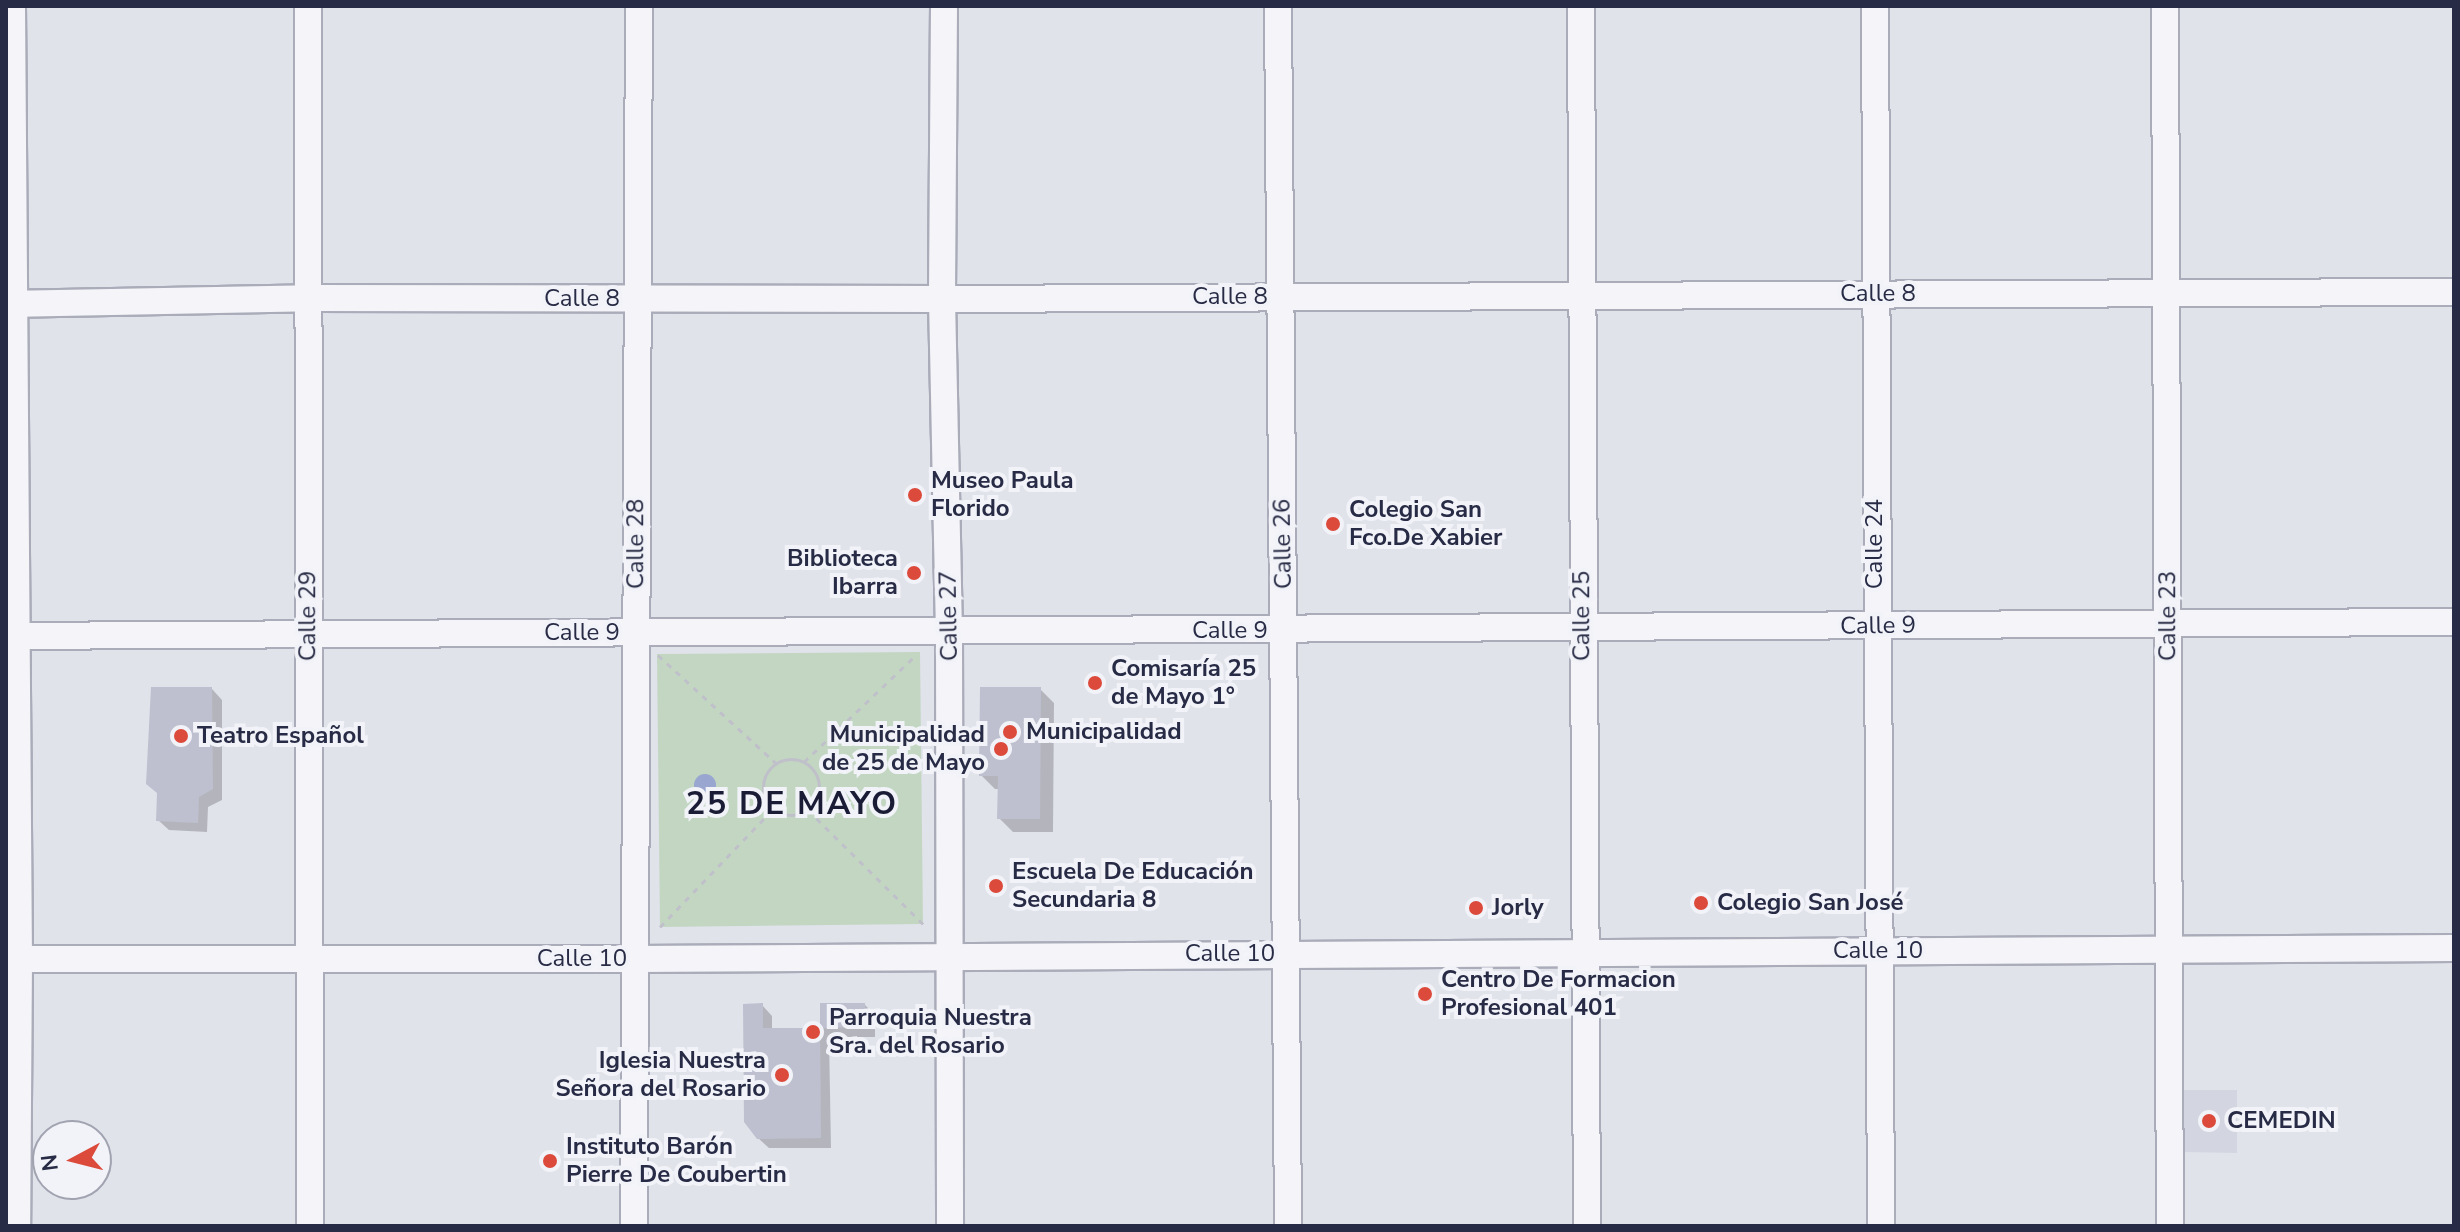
<!DOCTYPE html>
<html>
<head>
<meta charset="utf-8">
<style>
  body { margin:0 }
  #map { position:relative; width:2460px; height:1232px; overflow:hidden; background:#e1e3eb; font-family:"Nunito Sans",sans-serif }
  div>[style] { position:absolute }
  [style*='--x'] { left:calc(var(--x)*1px); top:calc(var(--y)*1px); width:calc(var(--w)*1px); rotate:calc(var(--a)*1deg) }
  .built>* { inset:0; background:#d3d5e1 }
  .green>* { inset:0; background:#c2d6c2 }
  .water>* { inset:0; background:#99a6cf }
  .round { border-radius:50% }
  .shadow>* { inset:0; background:#0003 }
  .building>* { inset:0; background:#bec0cf }
  .path>* { height:3px; margin-top:-1.5px; transform-origin:0; background:repeating-linear-gradient(90deg,#c0c0ca 0 6px,transparent 0 12px) }
  .path>.ring { margin:-1.5px; padding:0; box-sizing:content-box; background:none; border:3px solid #c0c0ca; border-radius:50% }
  .roads { filter:drop-shadow(2px 0 #aaacb9) drop-shadow(-2px 0 #aaacb9) drop-shadow(0 2px #aaacb9) drop-shadow(0 -2px #aaacb9) }
  .minor>* { height:26px; margin:-13px; padding:0 13px; transform-origin:13px; border-radius:13px; background:#f5f5f9 }
  .dots>* { width:22px; height:22px; translate:-50% -50%; box-sizing:border-box; border:4px solid #f1f3f8; border-radius:50% }
  span { translate:-50% -50%; white-space:nowrap; text-align:center; line-height:1.15; -webkit-text-stroke:8px #f1f3f8; paint-order:stroke }
  .street-label { font-size:24px; color:#282b45 }
  .poi-label { font-size:24px; color:#282b45; font-weight:700 }
  .left { translate:0 -50%; text-align:left }
  .right { translate:-100% -50%; text-align:right }
  .district-label { font-size:32px; color:#1a1c36; font-weight:700; letter-spacing:2px }
  .frame { position:absolute; inset:0; border:8px solid #282b45; pointer-events:none }
  .north { position:absolute; left:32px; top:1120px; width:80px; height:80px; box-sizing:border-box; background:#f1f3f8; border:2px solid #a1a3b0; border-radius:50%; rotate:263deg; font-size:22px; font-weight:700; line-height:32px; text-align:center; color:#282b45 }
  .north::after { content:''; display:block; margin:auto; width:28px; height:36px; background:#dc4a3b; clip-path:polygon(50% 0,100% 100%,50% 72%,0 100%) }
</style>
</head>
<body>
<div id="map">
  <div class="built">
    <i style="clip-path:polygon(2181px 1090px,2237px 1090px,2237px 1153px,2182px 1152px)"></i>
  </div>
  <div class="green">
    <i style="clip-path:polygon(920px 652px,923px 924px,660px 927px,657px 654px)"></i>
  </div>
  <div class="water">
    <i class="round" style="left:694px;top:774px;width:22px;height:22px"></i>
  </div>
  <div class="shadow">
    <i style="clip-path:polygon(212px 689px,222px 700px,222px 800px,208px 807px,207px 832px,169px 830px,158px 820px)"></i>
    <i style="clip-path:polygon(1040px 689px,1054px 703px,1053px 832px,1013px 832px,999px 818px,1000px 789px,995px 789px,981px 775px)"></i>
    <i style="clip-path:polygon(762px 1005px,772px 1016px,772px 1030px,822px 1030px,822px 1005px,865px 1005px,875px 1015px,875px 1037px,829px 1037px,831px 1148px,769px 1148px,758px 1138px)"></i>
  </div>
  <div class="building">
    <i style="clip-path:polygon(151px 687px,212px 687px,213px 789px,199px 797px,198px 823px,156px 821px,157px 793px,146px 784px)"></i>
    <i style="clip-path:polygon(980px 687px,1041px 687px,1040px 819px,997px 819px,998px 776px,979px 776px)"></i>
    <i style="clip-path:polygon(763px 1003px,763px 1028px,820px 1028px,820px 1003px,865px 1003px,866px 1027px,820px 1028px,821px 1138px,757px 1139px,744px 1122px,743px 1004px)"></i>
  </div>
  <div class="path">
    <i style="--x:658;--y:655;--w:160;--a:42.5"></i>
    <i class="ring" style="left:763px;top:759px;width:53px;height:53px"></i>
    <i style="--x:804;--y:762;--w:156;--a:-43.7"></i>
    <i style="--x:808;--y:810;--w:162;--a:44.7"></i>
    <i style="--x:660;--y:927;--w:163;--a:-46.2"></i>
  </div>
  <div class="roads">
    <div class="minor">
      <i style="--x:12;--y:6;--w:953;--a:89.58"></i>
      <i style="--x:19;--y:959;--w:267;--a:90.4"></i>
      <i style="--x:308;--y:6;--w:1220;--a:89.91"></i>
      <i style="--x:944;--y:6;--w:293;--a:90.4"></i>
      <i style="--x:942;--y:299;--w:332;--a:88.8"></i>
      <i style="--x:949;--y:631;--w:595;--a:89.9"></i>
      <i style="--x:1278;--y:6;--w:1220;--a:89.53"></i>
      <i style="--x:1581;--y:6;--w:1220;--a:89.72"></i>
      <i style="--x:1875;--y:6;--w:1220;--a:89.72"></i>
      <i style="--x:2165;--y:6;--w:1220;--a:89.77"></i>
      <i style="--x:6;--y:304;--w:303;--a:-1.1"></i>
      <i style="--x:309;--y:298;--w:633;--a:0.09"></i>
      <i style="--x:942;--y:299;--w:1512;--a:-0.27"></i>
      <i style="--x:6;--y:636;--w:2448;--a:-0.33"></i>
      <i style="--x:6;--y:959;--w:630;--a:0"></i>
      <i style="--x:636;--y:959;--w:1818;--a:-0.35"></i>
      <i style="--x:634;--y:1226;--w:1220;--a:-89.77"></i>
    </div>
  </div>
  <div class="dots">
    <i style="left:915px;top:495px;background:#dc4a3b"></i>
    <i style="left:1333px;top:524px;background:#dc4a3b"></i>
    <i style="left:914px;top:573px;background:#dc4a3b"></i>
    <i style="left:1095px;top:683px;background:#dc4a3b"></i>
    <i style="left:1010px;top:732px;background:#dc4a3b"></i>
    <i style="left:181px;top:736px;background:#dc4a3b"></i>
    <i style="left:1001px;top:749px;background:#dc4a3b"></i>
    <i style="left:996px;top:886px;background:#dc4a3b"></i>
    <i style="left:1701px;top:903px;background:#dc4a3b"></i>
    <i style="left:1476px;top:908px;background:#dc4a3b"></i>
    <i style="left:1425px;top:994px;background:#dc4a3b"></i>
    <i style="left:813px;top:1032px;background:#dc4a3b"></i>
    <i style="left:782px;top:1075px;background:#dc4a3b"></i>
    <i style="left:2209px;top:1121px;background:#dc4a3b"></i>
    <i style="left:550px;top:1161px;background:#dc4a3b"></i>
  </div>
  <div class="street-label">
    <span style="left:1878px;top:294px">Calle 8</span>
    <span style="left:1230px;top:297px">Calle 8</span>
    <span style="left:582px;top:299px">Calle 8</span>
    <span style="left:636px;top:544px;rotate:-90deg">Calle 28</span>
    <span style="left:1283px;top:544px;rotate:-91deg">Calle 26</span>
    <span style="left:1875px;top:544px;rotate:-90deg">Calle 24</span>
    <span style="left:308px;top:616px;rotate:-90deg">Calle 29</span>
    <span style="left:949px;top:616px;rotate:-91deg">Calle 27</span>
    <span style="left:1582px;top:616px;rotate:-90deg">Calle 25</span>
    <span style="left:2168px;top:616px;rotate:-90deg">Calle 23</span>
    <span style="left:1878px;top:626px;rotate:-1deg">Calle 9</span>
    <span style="left:1230px;top:631px">Calle 9</span>
    <span style="left:582px;top:633px">Calle 9</span>
    <span style="left:1878px;top:951px">Calle 10</span>
    <span style="left:1230px;top:954px">Calle 10</span>
    <span style="left:582px;top:959px">Calle 10</span>
  </div>
  <div class="poi-label">
    <span class="left" style="left:931px;top:495px">Museo Paula<br>Florido</span>
    <span class="left" style="left:1349px;top:524px">Colegio San<br>Fco.De Xabier</span>
    <span class="right" style="left:898px;top:573px">Biblioteca<br>Ibarra</span>
    <span class="left" style="left:1111px;top:683px">Comisaría 25<br>de Mayo 1°</span>
    <span class="left" style="left:1026px;top:732px">Municipalidad</span>
    <span class="right" style="left:985px;top:749px">Municipalidad<br>de 25 de Mayo</span>
    <span class="left" style="left:197px;top:736px">Teatro Español</span>
    <span class="left" style="left:1012px;top:886px">Escuela De Educación<br>Secundaria 8</span>
    <span class="left" style="left:1717px;top:903px">Colegio San José</span>
    <span class="left" style="left:1492px;top:908px">Jorly</span>
    <span class="left" style="left:1441px;top:994px">Centro De Formacion<br>Profesional 401</span>
    <span class="left" style="left:829px;top:1032px">Parroquia Nuestra<br>Sra. del Rosario</span>
    <span class="right" style="left:766px;top:1075px">Iglesia Nuestra<br>Señora del Rosario</span>
    <span class="left" style="left:2227px;top:1121px">CEMEDIN</span>
    <span class="left" style="left:566px;top:1161px">Instituto Barón<br>Pierre De Coubertin</span>
  </div>
  <div class="district-label">
    <span style="left:792px;top:804px">25 DE MAYO</span>
  </div>
  <div class="frame"></div>
  <div class="north">N</div>
</div>
</body>
</html>
